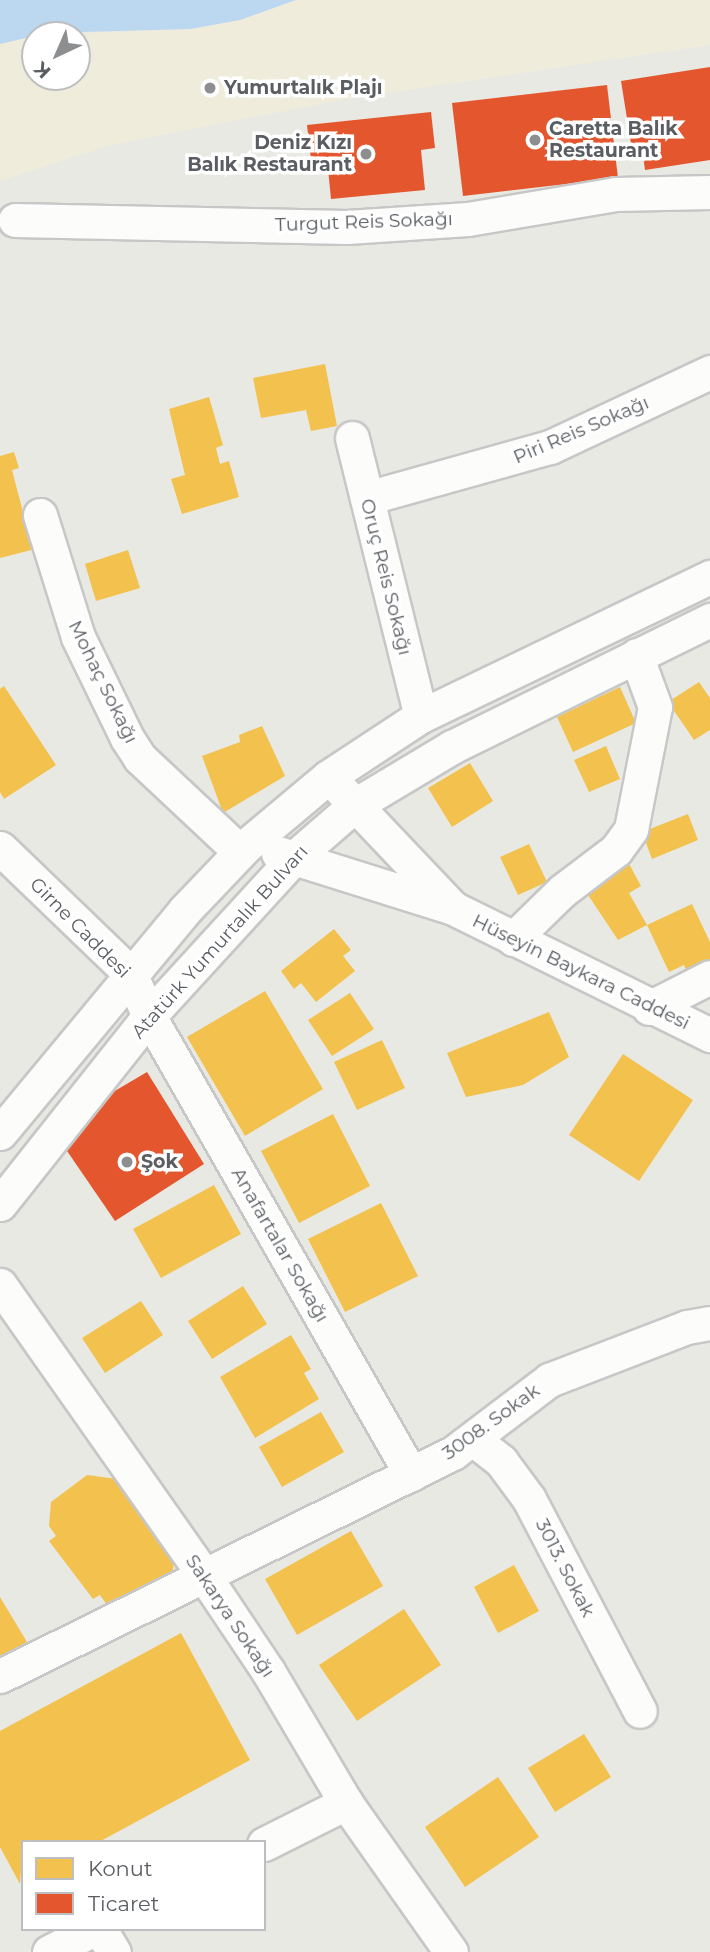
<!DOCTYPE html>
<html>
<head>
<meta charset="utf-8">
<style>
  body { margin:0 }
  #map { position:relative; width:710px; height:1952px; overflow:hidden; background:#e9e9e4; font-family:Montserrat,sans-serif }
  div>[style] { position:absolute }
  [style*='--x'] { left:calc(var(--x)*1px); top:calc(var(--y)*1px); width:calc(var(--w)*1px); rotate:calc(var(--a)*1deg) }
  .sand>* { inset:0; background:#f0ecdb }
  .water>* { inset:0; background:#bcd7f0 }
  .homes>* { inset:0; background:#f2c14e }
  .shops>* { inset:0; background:#e4572e }
  .roads { filter:drop-shadow(2px 0 #c6c7c6) drop-shadow(-2px 0 #c6c7c6) drop-shadow(0 2px #c6c7c6) drop-shadow(0 -2px #c6c7c6) }
  .minor>* { height:33px; margin:-16.5px; padding:0 16.5px; transform-origin:16.5px; border-radius:16.5px; background:#fcfcfb }
  .dots>* { width:19px; height:19px; translate:-50% -50%; box-sizing:border-box; border:4px solid #fff; border-radius:50% }
  span { translate:-50% -50%; white-space:nowrap; text-align:center; line-height:1.15; -webkit-text-stroke:7px #fff; paint-order:stroke }
  .poi-label { font-size:19px; color:#5a5d61; font-weight:700 }
  .left { translate:0 -50%; text-align:left }
  .right { translate:-100% -50%; text-align:right }
  .street-label { font-size:19px; color:#5a5d61 }
  .legend { position:absolute; left:21px; top:1840px; width:245px; height:91px; box-sizing:border-box; background:#fff; border:2px solid #bdbec0; margin:0; padding:9px 12px; list-style:none; font-size:21px; color:#5a5d61 }
  .legend li { display:flex; align-items:center; gap:14px; height:35px }
  .legend b { width:35px; border:2px solid #bdbec0 }
  .north { position:absolute; left:21px; top:21px; width:70px; height:70px; box-sizing:border-box; background:#fff; border:2px solid #bdbec0; border-radius:50%; rotate:224deg; font-size:19px; font-weight:700; line-height:28px; text-align:center; color:#5a5d61 }
  .north::after { content:''; display:block; margin:auto; width:24px; height:32px; background:#8c8e8f; clip-path:polygon(50% 0,100% 100%,50% 72%,0 100%) }
</style>
</head>
<body>
<div id="map">
  <div class="sand">
    <i style="clip-path:polygon(296px 0,710px 0,710px 45px,346px 99px,111px 145px,0 181px,0 44px,35px 36px,35px 77px,77px 77px,77px 35px,37px 35px,190px 29px,240px 20px)"></i>
  </div>
  <div class="water">
    <i style="clip-path:polygon(0 0,296px 0,240px 20px,190px 29px,47px 33px,0 44px)"></i>
  </div>
  <div class="homes">
    <i style="clip-path:polygon(325px 364px,337px 426px,311px 431px,306px 410px,261px 418px,253px 378px)"></i>
    <i style="clip-path:polygon(209px 397px,223px 445px,216px 448px,220px 464px,229px 461px,239px 497px,182px 514px,171px 479px,185px 475px,169px 409px)"></i>
    <i style="clip-path:polygon(14px 452px,19px 468px,12px 470px,23px 512px,29px 511px,39px 548px,0 558px,0 456px)"></i>
    <i style="clip-path:polygon(128px 550px,140px 588px,96px 601px,85px 564px)"></i>
    <i style="clip-path:polygon(699px 682px,710px 698px,710px 730px,694px 740px,668px 702px)"></i>
    <i style="clip-path:polygon(4px 686px,56px 765px,4px 799px,0 792px,0 689px)"></i>
    <i style="clip-path:polygon(620px 687px,636px 723px,573px 752px,557px 717px)"></i>
    <i style="clip-path:polygon(262px 726px,285px 776px,223px 813px,202px 756px,240px 742px,239px 735px)"></i>
    <i style="clip-path:polygon(606px 746px,620px 779px,589px 792px,574px 760px)"></i>
    <i style="clip-path:polygon(470px 763px,493px 801px,452px 827px,428px 788px)"></i>
    <i style="clip-path:polygon(688px 814px,698px 840px,652px 859px,642px 832px)"></i>
    <i style="clip-path:polygon(529px 844px,547px 882px,518px 895px,500px 857px)"></i>
    <i style="clip-path:polygon(626px 858px,641px 886px,629px 893px,647px 925px,618px 940px,580px 883px)"></i>
    <i style="clip-path:polygon(692px 904px,710px 942px,710px 967px,689px 976px,684px 965px,669px 972px,647px 925px)"></i>
    <i style="clip-path:polygon(334px 929px,351px 950px,343px 956px,355px 971px,316px 1002px,301px 983px,294px 989px,281px 971px)"></i>
    <i style="clip-path:polygon(265px 991px,323px 1089px,245px 1136px,187px 1037px)"></i>
    <i style="clip-path:polygon(350px 993px,374px 1029px,332px 1056px,308px 1020px)"></i>
    <i style="clip-path:polygon(549px 1012px,569px 1057px,523px 1085px,466px 1097px,447px 1053px)"></i>
    <i style="clip-path:polygon(382px 1040px,405px 1088px,357px 1110px,334px 1062px)"></i>
    <i style="clip-path:polygon(623px 1054px,693px 1100px,639px 1181px,569px 1135px)"></i>
    <i style="clip-path:polygon(333px 1114px,370px 1186px,299px 1223px,261px 1151px)"></i>
    <i style="clip-path:polygon(214px 1185px,241px 1234px,161px 1278px,133px 1229px)"></i>
    <i style="clip-path:polygon(381px 1203px,418px 1276px,345px 1312px,308px 1239px)"></i>
    <i style="clip-path:polygon(243px 1286px,267px 1324px,212px 1359px,188px 1321px)"></i>
    <i style="clip-path:polygon(141px 1301px,163px 1335px,105px 1373px,82px 1338px)"></i>
    <i style="clip-path:polygon(291px 1335px,311px 1369px,304px 1373px,319px 1399px,255px 1438px,220px 1377px)"></i>
    <i style="clip-path:polygon(321px 1412px,344px 1452px,282px 1487px,259px 1447px)"></i>
    <i style="clip-path:polygon(87px 1475px,117px 1479px,175px 1558px,171px 1579px,110px 1609px,100px 1595px,93px 1599px,49px 1541px,56px 1536px,49px 1526px,51px 1502px)"></i>
    <i style="clip-path:polygon(351px 1531px,383px 1586px,297px 1635px,265px 1579px)"></i>
    <i style="clip-path:polygon(514px 1565px,539px 1611px,498px 1633px,474px 1587px)"></i>
    <i style="clip-path:polygon(0 1597px,27px 1642px,0 1658px)"></i>
    <i style="clip-path:polygon(404px 1609px,441px 1665px,357px 1721px,319px 1665px)"></i>
    <i style="clip-path:polygon(181px 1633px,250px 1760px,99px 1842px,23px 1842px,20px 1884px,0 1847px,0 1731px)"></i>
    <i style="clip-path:polygon(584px 1734px,611px 1777px,555px 1812px,528px 1768px)"></i>
    <i style="clip-path:polygon(498px 1777px,539px 1837px,465px 1887px,425px 1827px)"></i>
  </div>
  <div class="shops">
    <i style="clip-path:polygon(710px 67px,710px 160px,645px 170px,642px 149px,632px 150px,621px 81px)"></i>
    <i style="clip-path:polygon(607px 85px,618px 178px,463px 196px,452px 103px)"></i>
    <i style="clip-path:polygon(431px 112px,435px 148px,421px 150px,425px 190px,331px 199px,327px 159px,311px 160px,307px 125px)"></i>
    <i style="clip-path:polygon(147px 1072px,204px 1164px,115px 1221px,65px 1148px,96px 1102px)"></i>
  </div>
  <div class="roads">
    <div class="minor">
      <i style="--x:15;--y:220;--w:332;--a:1.2"></i>
      <i style="--x:347;--y:227;--w:121;--a:-3.8"></i>
      <i style="--x:468;--y:219;--w:150;--a:-9.6"></i>
      <i style="--x:616;--y:194;--w:94;--a:-1.2"></i>
      <i style="--x:352;--y:438;--w:286;--a:76.1"></i>
      <i style="--x:367;--y:498;--w:190;--a:-15.6"></i>
      <i style="--x:550;--y:447;--w:177;--a:-25.1"></i>
      <i style="--x:40;--y:515;--w:128;--a:72.7"></i>
      <i style="--x:78;--y:637;--w:112;--a:64.1"></i>
      <i style="--x:127;--y:738;--w:24;--a:57"></i>
      <i style="--x:140;--y:758;--w:137;--a:43.2"></i>
      <i style="--x:341;--y:790;--w:160;--a:46.5"></i>
      <i style="--x:0;--y:848;--w:180;--a:43.9"></i>
      <i style="--x:130;--y:973;--w:47;--a:66.2"></i>
      <i style="--x:149;--y:1016;--w:528;--a:60.23"></i>
      <i style="--x:278;--y:853;--w:183;--a:17.4"></i>
      <i style="--x:453;--y:908;--w:287;--a:26.3"></i>
      <i style="--x:513;--y:939;--w:69;--a:-44.4"></i>
      <i style="--x:562;--y:891;--w:68;--a:-37.2"></i>
      <i style="--x:616;--y:850;--w:26;--a:-54"></i>
      <i style="--x:631;--y:829;--w:124;--a:-78.9"></i>
      <i style="--x:655;--y:707;--w:55;--a:-110.1"></i>
      <i style="--x:649;--y:1008;--w:68;--a:-26.9"></i>
      <i style="--x:0;--y:1133;--w:288;--a:-50.3"></i>
      <i style="--x:184;--y:911;--w:91;--a:-46.3"></i>
      <i style="--x:247;--y:845;--w:106;--a:-40"></i>
      <i style="--x:328;--y:777;--w:111;--a:-33.3"></i>
      <i style="--x:421;--y:716;--w:321;--a:-25.7"></i>
      <i style="--x:0;--y:1204;--w:240;--a:-51.6"></i>
      <i style="--x:149;--y:1016;--w:214;--a:-47.5"></i>
      <i style="--x:294;--y:858;--w:81;--a:-41"></i>
      <i style="--x:355;--y:805;--w:113;--a:-30.9"></i>
      <i style="--x:452;--y:747;--w:288;--a:-26.2"></i>
      <i style="--x:0;--y:1285;--w:357;--a:54.9"></i>
      <i style="--x:205;--y:1577;--w:113;--a:56.2"></i>
      <i style="--x:268;--y:1671;--w:153;--a:59.4"></i>
      <i style="--x:346;--y:1803;--w:182;--a:54.8"></i>
      <i style="--x:473;--y:1439;--w:36;--a:38"></i>
      <i style="--x:501;--y:1461;--w:47;--a:53.6"></i>
      <i style="--x:529;--y:1499;--w:239;--a:62.4"></i>
      <i style="--x:0;--y:1676;--w:505;--a:-26.21"></i>
      <i style="--x:453;--y:1453;--w:121;--a:-37.2"></i>
      <i style="--x:549;--y:1380;--w:148;--a:-21"></i>
      <i style="--x:687;--y:1327;--w:23;--a:-10"></i>
      <i style="--x:264;--y:1844;--w:92;--a:-26.6"></i>
      <i style="--x:100;--y:1929;--w:27;--a:59"></i>
      <i style="--x:49;--y:1952;--w:51;--a:-27.1"></i>
    </div>
  </div>
  <div class="dots">
    <i style="left:210px;top:88px;background:#8c8e8f"></i>
    <i style="left:535px;top:140px;background:#8c8e8f"></i>
    <i style="left:366px;top:154px;background:#8c8e8f"></i>
    <i style="left:127px;top:1162px;background:#8c8e8f"></i>
  </div>
  <div class="poi-label">
    <span class="left" style="left:224px;top:88px">Yumurtalık Plajı</span>
    <span class="left" style="left:549px;top:140px">Caretta Balık<br>Restaurant</span>
    <span class="right" style="left:352px;top:154px">Deniz Kızı<br>Balık Restaurant</span>
    <span class="left" style="left:141px;top:1162px">Şok</span>
  </div>
  <div class="street-label">
    <span style="left:364px;top:222px;rotate:-2deg">Turgut Reis Sokağı</span>
    <span style="left:581px;top:430px;rotate:-23deg">Piri Reis Sokağı</span>
    <span style="left:386px;top:577px;rotate:76deg">Oruç Reis Sokağı</span>
    <span style="left:103px;top:682px;rotate:64deg">Mohaç Sokağı</span>
    <span style="left:80px;top:928px;rotate:45deg">Girne Caddesi</span>
    <span style="left:220px;top:942px;rotate:-48deg">Atatürk Yumurtalık Bulvarı</span>
    <span style="left:581px;top:972px;rotate:26deg">Hüseyin Baykara Caddesi</span>
    <span style="left:280px;top:1245px;rotate:60deg">Anafartalar Sokağı</span>
    <span style="left:491px;top:1422px;rotate:-36deg">3008. Sokak</span>
    <span style="left:565px;top:1568px;rotate:63deg">3013. Sokak</span>
    <span style="left:230px;top:1616px;rotate:56deg">Sakarya Sokağı</span>
  </div>
  <ul class="legend">
  <li><b style="height:19px;background:#f2c14e"></b>Konut</li>
  <li><b style="height:19px;background:#e4572e"></b>Ticaret</li>
  </ul>
  <div class="north">K</div>
</div>
</body>
</html>
